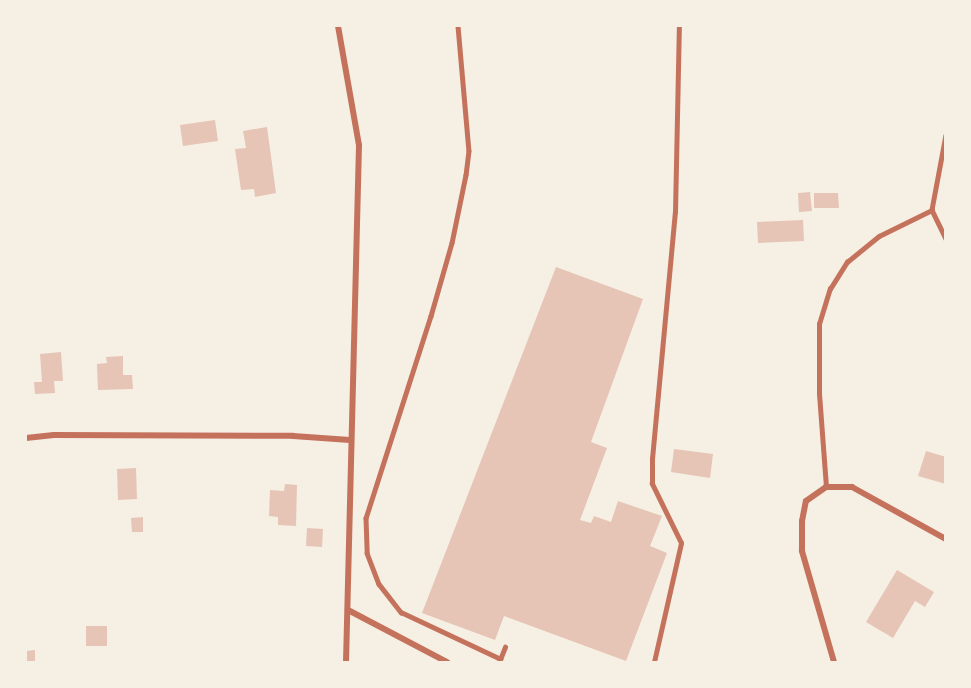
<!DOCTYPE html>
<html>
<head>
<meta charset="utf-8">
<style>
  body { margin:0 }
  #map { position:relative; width:971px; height:688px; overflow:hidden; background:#f6efe4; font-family:"Noto Serif",serif }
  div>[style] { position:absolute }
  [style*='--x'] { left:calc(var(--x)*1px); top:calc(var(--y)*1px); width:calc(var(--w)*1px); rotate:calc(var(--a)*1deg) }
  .building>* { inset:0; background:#e6c5b7 }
  .service>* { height:4.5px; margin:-2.25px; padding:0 2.25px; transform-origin:2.25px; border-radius:2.25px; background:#c5725c }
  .minor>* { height:6px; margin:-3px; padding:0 3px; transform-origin:3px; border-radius:3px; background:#c5725c }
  span { translate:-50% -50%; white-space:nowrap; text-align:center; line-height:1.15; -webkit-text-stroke:4.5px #f6efe4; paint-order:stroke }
  .frame { position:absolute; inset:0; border:27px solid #f6efe4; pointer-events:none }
</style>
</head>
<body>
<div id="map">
  <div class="building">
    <i style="clip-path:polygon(215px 120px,218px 141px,183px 146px,180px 125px)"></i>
    <i style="clip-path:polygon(267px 127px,276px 193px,255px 197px,254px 189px,241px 190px,235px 149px,246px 148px,243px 131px)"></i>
    <i style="clip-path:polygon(810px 192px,812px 211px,799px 212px,798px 193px)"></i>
    <i style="clip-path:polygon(814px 193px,838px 193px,839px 208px,814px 208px)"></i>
    <i style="clip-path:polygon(803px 220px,804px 241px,758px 243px,757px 222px)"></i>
    <i style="clip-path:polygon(556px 267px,643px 299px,591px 442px,607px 448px,580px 520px,591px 523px,594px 516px,611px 522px,618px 501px,662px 516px,650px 546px,667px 553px,626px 661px,504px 616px,495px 640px,422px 613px)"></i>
    <i style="clip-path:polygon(61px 352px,63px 381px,54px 381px,55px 393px,35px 394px,34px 382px,42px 382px,40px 354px)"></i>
    <i style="clip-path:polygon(123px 356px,123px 375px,132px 375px,133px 389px,98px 390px,97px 364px,107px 363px,106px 357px)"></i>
    <i style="clip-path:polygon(674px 449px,713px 454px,710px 478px,671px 472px)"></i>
    <i style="clip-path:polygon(926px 451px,946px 457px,946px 484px,918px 476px)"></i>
    <i style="clip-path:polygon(136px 468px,137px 499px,118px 500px,117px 469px)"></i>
    <i style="clip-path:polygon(285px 484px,297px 485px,296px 526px,278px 525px,278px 517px,269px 516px,270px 490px,284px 491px)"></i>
    <i style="clip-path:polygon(143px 517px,143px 532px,132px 532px,131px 518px)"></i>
    <i style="clip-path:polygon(307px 528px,323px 529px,322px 547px,306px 546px)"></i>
    <i style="clip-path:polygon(897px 570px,934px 592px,925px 607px,915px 601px,893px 638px,866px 622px)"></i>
    <i style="clip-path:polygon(86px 626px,107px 626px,107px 646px,86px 646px)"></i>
    <i style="clip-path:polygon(35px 650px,35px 662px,26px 662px,26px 651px)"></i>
  </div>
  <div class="service">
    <i style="--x:458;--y:26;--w:125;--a:85"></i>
    <i style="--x:469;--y:151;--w:24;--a:97"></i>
    <i style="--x:466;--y:175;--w:69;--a:101.6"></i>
    <i style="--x:452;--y:243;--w:76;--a:106"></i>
    <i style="--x:431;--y:316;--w:212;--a:107.8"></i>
    <i style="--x:366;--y:518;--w:35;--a:88"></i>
    <i style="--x:367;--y:553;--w:33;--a:69"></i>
    <i style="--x:379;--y:584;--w:36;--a:52"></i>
    <i style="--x:401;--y:612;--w:110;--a:25.2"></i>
    <i style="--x:946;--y:135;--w:76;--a:100.6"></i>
    <i style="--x:932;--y:210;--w:32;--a:64"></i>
    <i style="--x:826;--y:487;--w:94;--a:-94.3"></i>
    <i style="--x:819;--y:393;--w:69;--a:-90"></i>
    <i style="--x:819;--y:324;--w:37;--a:-73"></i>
    <i style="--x:830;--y:289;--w:32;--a:-58"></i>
    <i style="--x:847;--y:262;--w:41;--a:-39.1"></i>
    <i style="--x:879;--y:236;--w:59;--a:-26.1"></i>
    <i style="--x:499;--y:662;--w:16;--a:-68"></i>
    <i style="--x:654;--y:662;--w:122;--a:-77.2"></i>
    <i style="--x:681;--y:543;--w:66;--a:-116.2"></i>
    <i style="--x:652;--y:484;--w:25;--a:-90"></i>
    <i style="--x:652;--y:459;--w:248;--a:-84.7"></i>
    <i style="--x:675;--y:212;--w:186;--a:-88.8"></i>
  </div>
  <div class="minor">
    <i style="--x:338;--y:26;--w:121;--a:80"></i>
    <i style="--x:359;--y:145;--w:517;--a:91.44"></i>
    <i style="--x:26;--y:438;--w:28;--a:-6"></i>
    <i style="--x:54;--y:435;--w:239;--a:0.2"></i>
    <i style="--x:293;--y:436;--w:57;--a:4"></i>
    <i style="--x:348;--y:610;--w:112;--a:27.7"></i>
    <i style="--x:834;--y:662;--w:116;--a:-106.1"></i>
    <i style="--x:802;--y:551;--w:30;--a:-90"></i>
    <i style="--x:802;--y:521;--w:20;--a:-79"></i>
    <i style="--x:806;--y:501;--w:24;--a:-35"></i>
    <i style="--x:826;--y:487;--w:26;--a:0"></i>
    <i style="--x:852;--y:487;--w:107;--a:29"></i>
  </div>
  <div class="frame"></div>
</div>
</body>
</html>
